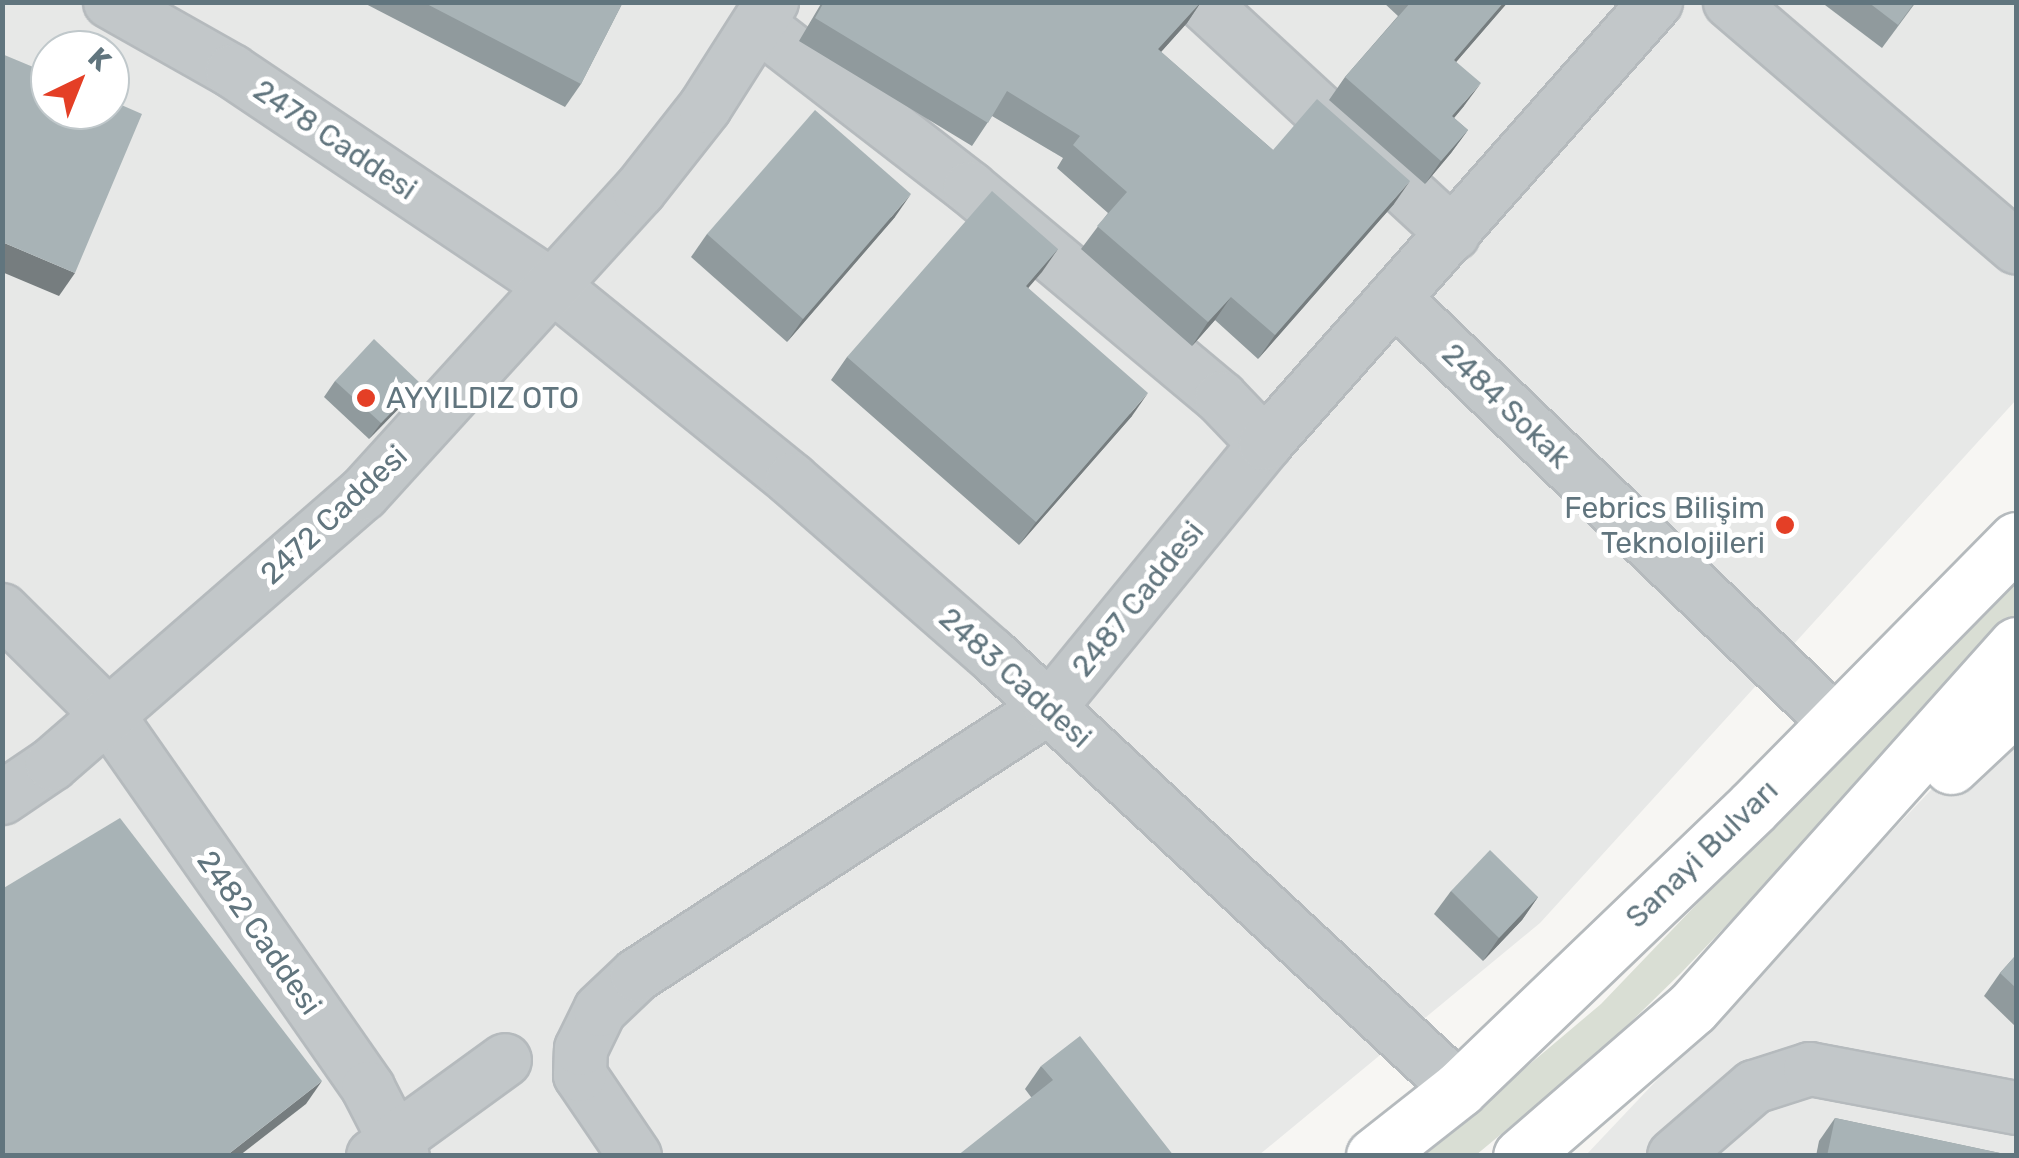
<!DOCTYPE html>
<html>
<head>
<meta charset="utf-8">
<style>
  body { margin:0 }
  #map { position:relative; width:2019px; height:1158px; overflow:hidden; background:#f7f6f3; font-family:Rubik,sans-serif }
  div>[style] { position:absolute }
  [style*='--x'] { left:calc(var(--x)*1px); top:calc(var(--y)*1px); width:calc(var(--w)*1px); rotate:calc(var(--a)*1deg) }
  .built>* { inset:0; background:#e7e8e7 }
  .green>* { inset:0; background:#d9ded4 }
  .roads { filter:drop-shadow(2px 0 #b5babd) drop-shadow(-2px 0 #b5babd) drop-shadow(0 2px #b5babd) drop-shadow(0 -2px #b5babd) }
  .minor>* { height:52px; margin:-26px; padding:0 26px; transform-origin:26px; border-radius:26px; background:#c2c7c9 }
  .major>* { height:55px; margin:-27.5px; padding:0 27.5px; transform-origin:27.5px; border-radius:27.5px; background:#fff }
  .wall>* { inset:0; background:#909a9d }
  .shaded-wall>* { inset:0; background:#767d7f }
  .building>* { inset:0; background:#a8b3b6 }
  .dots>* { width:28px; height:28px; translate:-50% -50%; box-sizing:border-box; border:5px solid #fff; border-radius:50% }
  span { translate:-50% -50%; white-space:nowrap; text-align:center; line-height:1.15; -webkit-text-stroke:10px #fff; paint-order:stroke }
  .street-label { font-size:30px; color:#61757e }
  .poi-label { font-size:30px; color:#61757e }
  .left { translate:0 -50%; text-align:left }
  .right { translate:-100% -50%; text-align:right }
  .frame { position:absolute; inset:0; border:5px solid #61757e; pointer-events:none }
  .north { position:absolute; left:30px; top:30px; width:100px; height:100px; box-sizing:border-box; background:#fff; border:2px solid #c0c8cb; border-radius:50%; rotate:43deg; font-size:28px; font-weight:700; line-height:40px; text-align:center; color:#61757e }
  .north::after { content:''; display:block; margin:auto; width:35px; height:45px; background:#e43f26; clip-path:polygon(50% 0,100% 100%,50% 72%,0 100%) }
</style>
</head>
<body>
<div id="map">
  <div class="built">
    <i style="clip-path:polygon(evenodd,2px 3px,2016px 3px,2016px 400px,1540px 923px,1259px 1155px,3px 1155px,2px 3px,50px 50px,110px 50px,110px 110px,50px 110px,50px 50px)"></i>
    <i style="clip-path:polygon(2016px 700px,2016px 1155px,1586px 1155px)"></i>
  </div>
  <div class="green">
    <i style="clip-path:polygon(2016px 571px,2016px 621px,1681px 973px,1598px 1054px,1476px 1155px,1421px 1156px,1601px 1004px)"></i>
  </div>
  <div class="roads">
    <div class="minor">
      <i style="--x:110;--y:2;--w:140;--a:29.5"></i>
      <i style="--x:232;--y:71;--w:388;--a:33.9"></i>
      <i style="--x:554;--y:287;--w:306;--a:39"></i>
      <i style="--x:792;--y:480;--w:264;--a:41.2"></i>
      <i style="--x:991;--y:654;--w:639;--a:42.91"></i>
      <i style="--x:1202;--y:2;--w:342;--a:42.7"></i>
      <i style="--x:1730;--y:2;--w:377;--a:40.6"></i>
      <i style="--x:759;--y:25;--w:267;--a:37.7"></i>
      <i style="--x:970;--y:188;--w:327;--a:39.9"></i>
      <i style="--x:1221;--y:398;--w:64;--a:46.3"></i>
      <i style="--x:1395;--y:299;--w:608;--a:43.87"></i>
      <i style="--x:2;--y:610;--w:149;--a:44.7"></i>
      <i style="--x:108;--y:715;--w:455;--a:55.1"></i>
      <i style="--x:368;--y:1088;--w:76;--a:62.8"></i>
      <i style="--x:2;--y:798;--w:60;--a:-34.2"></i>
      <i style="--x:52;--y:764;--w:412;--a:-41"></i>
      <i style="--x:363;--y:494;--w:410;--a:-47.7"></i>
      <i style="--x:639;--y:191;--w:107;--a:-51.8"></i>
      <i style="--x:705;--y:107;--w:125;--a:-57.5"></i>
      <i style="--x:373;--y:1156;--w:163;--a:-36"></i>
      <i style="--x:635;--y:1156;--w:98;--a:-124.2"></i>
      <i style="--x:580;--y:1075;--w:26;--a:-88"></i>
      <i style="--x:581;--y:1049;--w:43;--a:-64"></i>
      <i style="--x:600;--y:1010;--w:51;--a:-43.4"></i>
      <i style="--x:637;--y:975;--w:492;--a:-33"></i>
      <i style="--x:1050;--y:707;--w:340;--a:-50.7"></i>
      <i style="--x:1265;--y:444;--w:590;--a:-48.5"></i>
      <i style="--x:1674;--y:1156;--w:106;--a:-40.8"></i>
      <i style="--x:1754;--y:1087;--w:59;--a:-17.8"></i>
      <i style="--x:1810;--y:1069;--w:210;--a:10.7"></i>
    </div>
    <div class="major">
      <i style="--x:1951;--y:766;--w:89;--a:-43.2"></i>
      <i style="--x:1374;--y:1156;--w:108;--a:-38.2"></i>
      <i style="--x:1459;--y:1089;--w:407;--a:-43.8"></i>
      <i style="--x:1753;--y:807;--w:375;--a:-45.4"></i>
      <i style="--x:1521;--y:1156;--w:226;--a:-40.9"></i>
      <i style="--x:1692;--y:1008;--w:487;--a:-48.2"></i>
    </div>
  </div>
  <div class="wall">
    <i style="clip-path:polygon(362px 2px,623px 2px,581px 84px,565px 107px)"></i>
    <i style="clip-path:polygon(822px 2px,1201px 2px,1187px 23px,1161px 52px,1273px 150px,1394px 204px,1258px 359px,1215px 320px,1192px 346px,1081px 249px,1108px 213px,1057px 168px,1063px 158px,992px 116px,972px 146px,799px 41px)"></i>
    <i style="clip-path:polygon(1383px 2px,1508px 2px,1456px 62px,1464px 106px,1454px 118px,1468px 130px,1451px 153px,1425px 184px,1329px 100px,1345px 77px,1398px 16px)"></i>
    <i style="clip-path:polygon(1821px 2px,1916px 2px,1882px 48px)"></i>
    <i style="clip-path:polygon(895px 217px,787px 342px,691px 257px,707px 234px)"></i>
    <i style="clip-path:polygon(1058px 249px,1028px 288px,1132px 416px,1019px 545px,831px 380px,847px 357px)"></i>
    <i style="clip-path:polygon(335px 381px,420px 383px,408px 399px,369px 439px,324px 397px)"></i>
    <i style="clip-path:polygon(1451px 891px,1538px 897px,1522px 920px,1483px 961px,1434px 914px)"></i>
    <i style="clip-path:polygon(2016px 955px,2016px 1027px,1984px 996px,2000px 973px)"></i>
    <i style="clip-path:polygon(1041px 1066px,1174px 1156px,1031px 1097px,1025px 1089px)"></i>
    <i style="clip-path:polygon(1835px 1118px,2014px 1156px,1816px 1156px,1819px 1141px)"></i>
  </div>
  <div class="shaded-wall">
    <i style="clip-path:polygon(1201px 2px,1187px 23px,1142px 73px,1158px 49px)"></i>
    <i style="clip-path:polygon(1504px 2px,1508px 2px,1438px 83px,1454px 60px)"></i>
    <i style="clip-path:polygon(1481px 83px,1464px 106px,1436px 139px,1452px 116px)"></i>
    <i style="clip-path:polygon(1468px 130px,1451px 153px,1425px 184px,1441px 161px)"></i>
    <i style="clip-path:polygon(1410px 181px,1394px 204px,1258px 359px,1275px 335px)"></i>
    <i style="clip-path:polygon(911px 194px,895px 217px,787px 342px,803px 319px)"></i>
    <i style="clip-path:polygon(2px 242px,75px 273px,59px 296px,2px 272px)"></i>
    <i style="clip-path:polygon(1058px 249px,1042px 272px,1010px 309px,1026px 286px)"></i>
    <i style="clip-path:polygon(1231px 297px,1215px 320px,1192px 346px,1208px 322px)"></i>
    <i style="clip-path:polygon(420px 383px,408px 399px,369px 439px,381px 423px)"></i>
    <i style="clip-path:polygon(1148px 393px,1132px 416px,1019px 545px,1036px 522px)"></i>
    <i style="clip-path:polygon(1538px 897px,1522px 920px,1483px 961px,1499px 938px)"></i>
    <i style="clip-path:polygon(322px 1081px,306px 1104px,239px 1156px,226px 1156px)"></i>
  </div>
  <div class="building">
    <i style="clip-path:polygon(423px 2px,623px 2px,581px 84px)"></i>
    <i style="clip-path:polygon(824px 2px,1201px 2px,1158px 49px,1273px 150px,1317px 99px,1410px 181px,1275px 335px,1231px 297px,1208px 322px,1097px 226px,1127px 192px,1073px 145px,1080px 136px,1007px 91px,988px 123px,815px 18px)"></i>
    <i style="clip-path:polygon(1411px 2px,1504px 2px,1454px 60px,1481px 83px,1452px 116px,1468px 130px,1441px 161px,1345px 77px)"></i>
    <i style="clip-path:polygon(1868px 2px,1915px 2px,1898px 25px)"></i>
    <i style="clip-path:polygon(2px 54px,50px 74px,50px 110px,110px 110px,110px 100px,142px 114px,75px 273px,2px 242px)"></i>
    <i style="clip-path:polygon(815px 110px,911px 194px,803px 319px,707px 234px)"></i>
    <i style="clip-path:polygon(992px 191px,1058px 249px,1026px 286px,1148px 393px,1036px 522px,847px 357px)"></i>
    <i style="clip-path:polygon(374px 339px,420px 383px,381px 423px,335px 381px)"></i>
    <i style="clip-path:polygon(120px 818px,322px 1081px,226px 1156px,2px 1156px,2px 889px)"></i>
    <i style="clip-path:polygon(1490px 850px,1538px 897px,1499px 938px,1451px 891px)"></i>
    <i style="clip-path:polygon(2016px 955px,2016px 988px,2000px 973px)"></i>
    <i style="clip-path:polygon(1080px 1036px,1174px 1156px,957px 1156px,1053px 1080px,1041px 1066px)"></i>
    <i style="clip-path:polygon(1835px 1118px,2014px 1156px,1827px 1156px)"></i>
  </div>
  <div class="dots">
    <i style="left:366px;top:398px;background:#e43f26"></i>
    <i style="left:1785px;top:525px;background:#e43f26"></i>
  </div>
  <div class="street-label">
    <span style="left:335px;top:140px;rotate:34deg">2478 Caddesi</span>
    <span style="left:1506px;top:406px;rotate:44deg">2484 Sokak</span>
    <span style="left:334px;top:515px;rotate:-43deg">2472 Caddesi</span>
    <span style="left:1138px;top:599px;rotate:-51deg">2487 Caddesi</span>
    <span style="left:1015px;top:678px;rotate:42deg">2483 Caddesi</span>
    <span style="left:1702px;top:854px;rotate:-44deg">Sanayi Bulvarı</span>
    <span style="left:259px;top:933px;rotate:55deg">2482 Caddesi</span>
  </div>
  <div class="poi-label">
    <span class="left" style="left:386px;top:398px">AYYILDIZ OTO</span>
    <span class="right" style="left:1765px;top:525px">Febrics Bilişim<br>Teknolojileri</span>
  </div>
  <div class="frame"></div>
  <div class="north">K</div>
</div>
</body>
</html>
